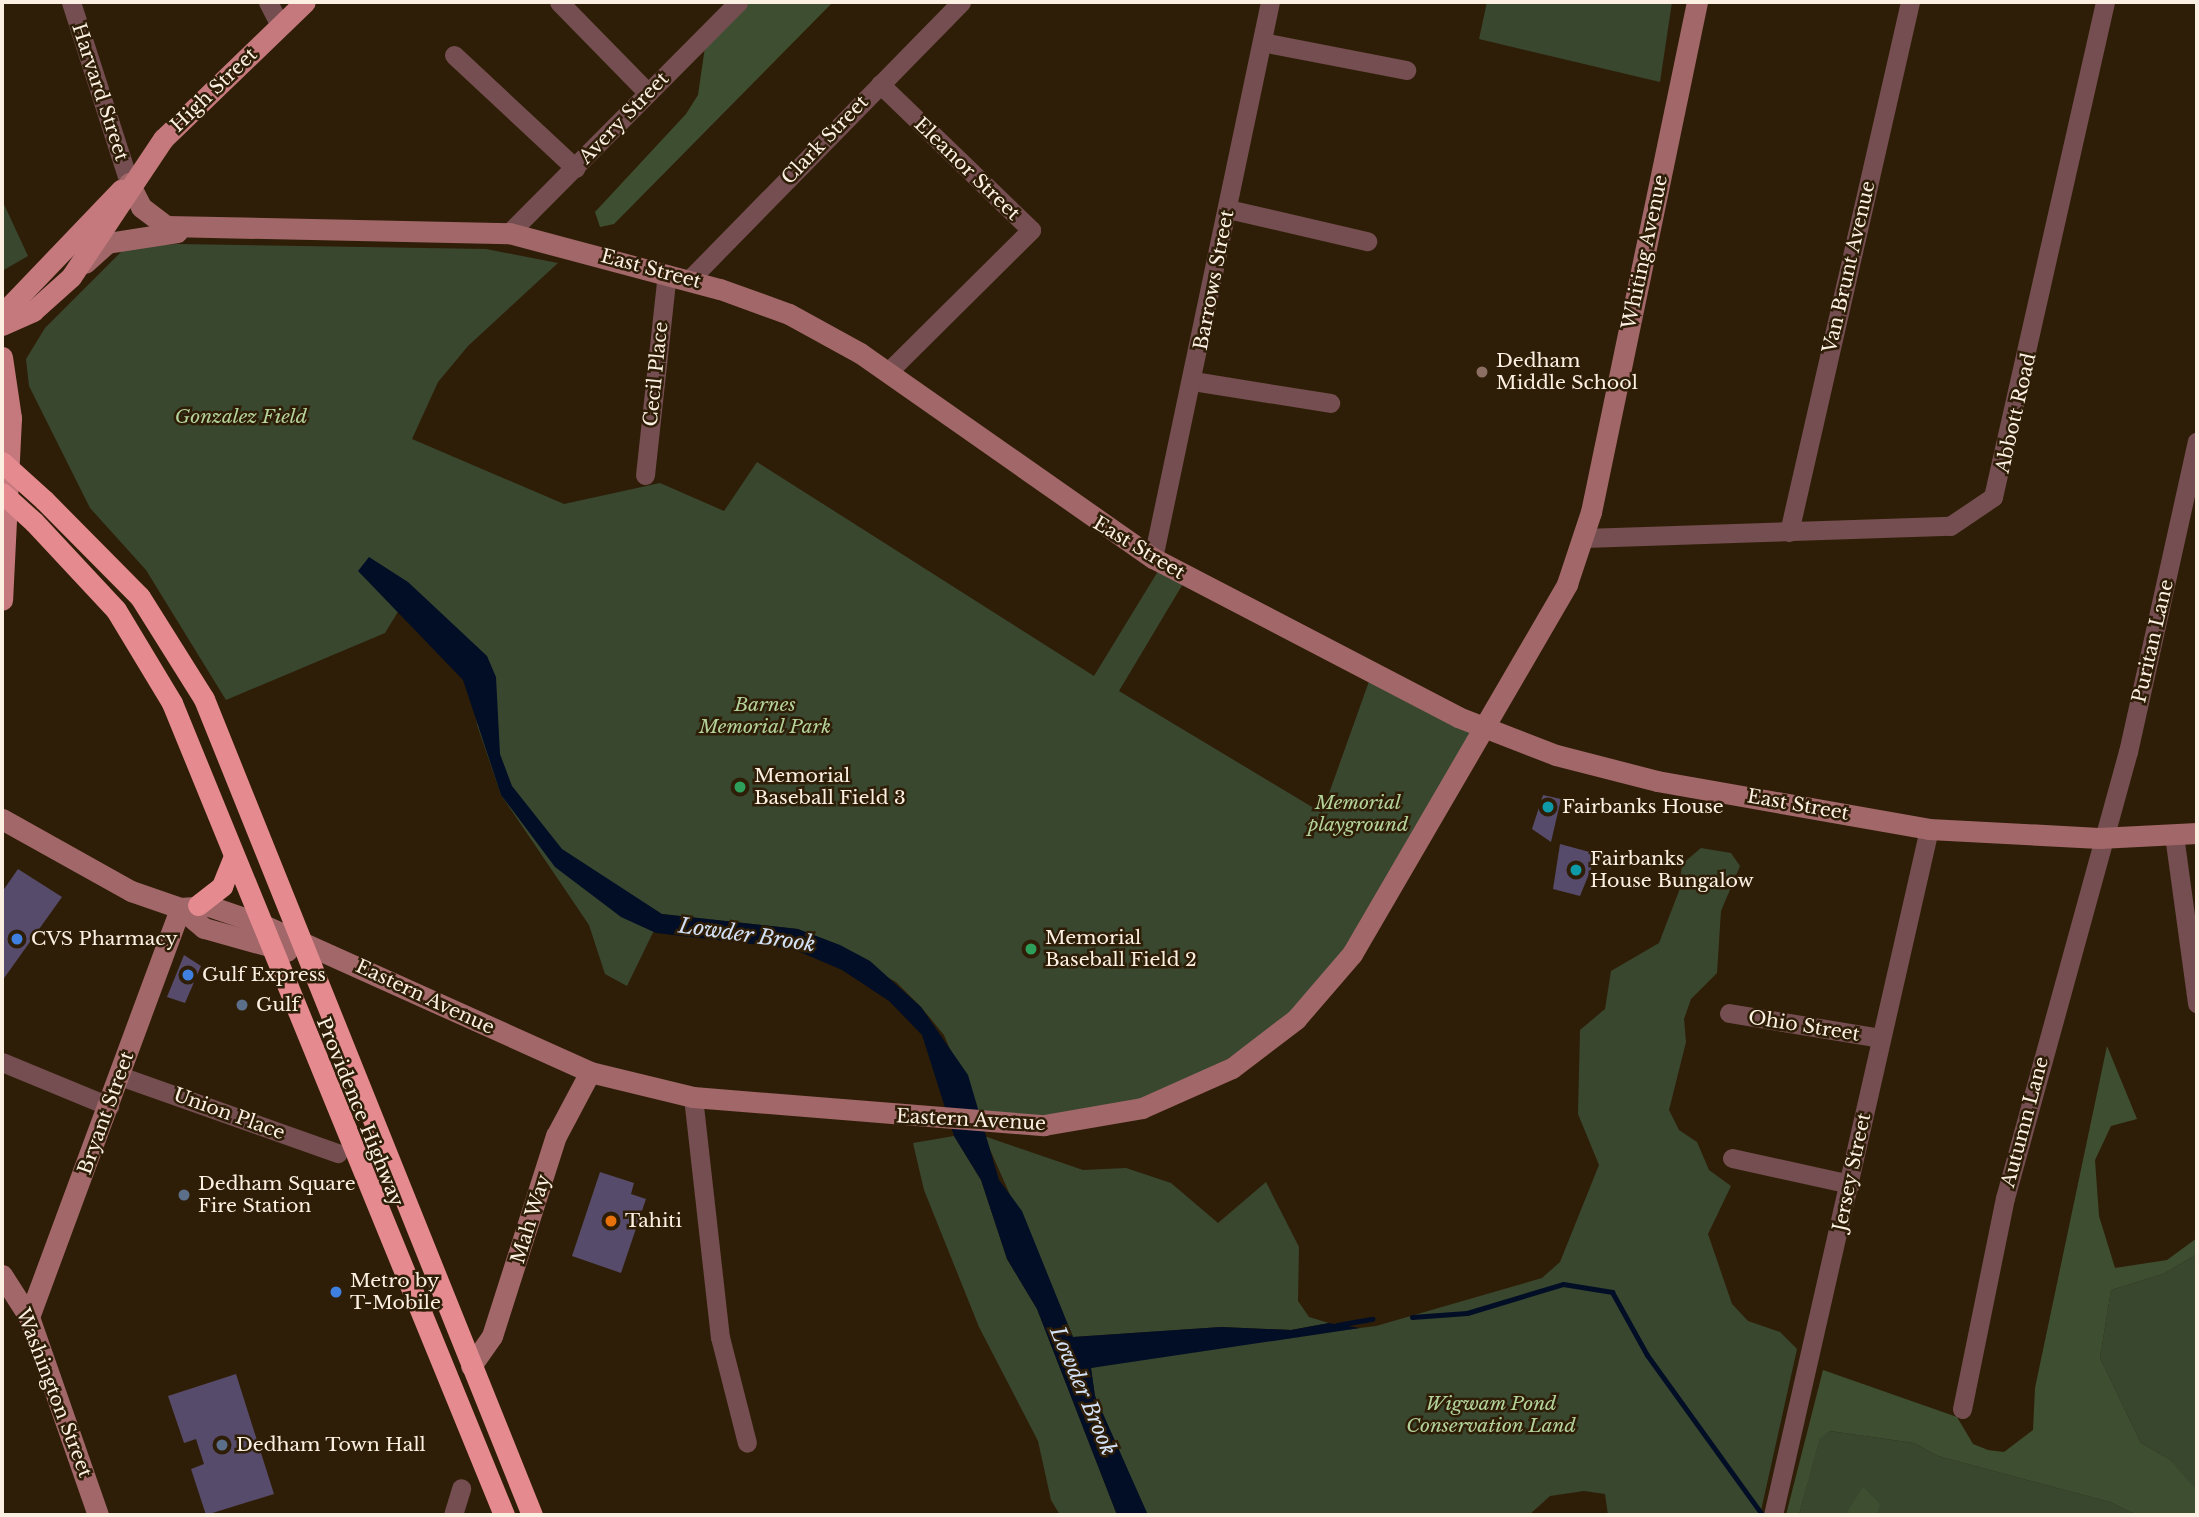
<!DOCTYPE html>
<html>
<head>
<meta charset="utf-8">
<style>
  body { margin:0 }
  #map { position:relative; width:2199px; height:1517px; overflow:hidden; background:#2f1e07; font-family:"Libre Baskerville",serif }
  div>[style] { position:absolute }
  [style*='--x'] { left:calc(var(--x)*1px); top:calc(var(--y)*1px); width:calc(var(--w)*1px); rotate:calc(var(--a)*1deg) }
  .green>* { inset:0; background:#39472f }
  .forest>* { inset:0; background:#3e4f31 }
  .water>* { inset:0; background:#020e25 }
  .stream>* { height:5px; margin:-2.5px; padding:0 2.5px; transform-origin:2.5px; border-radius:2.5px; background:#020e25 }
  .building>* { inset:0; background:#564b6a }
  .street>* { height:19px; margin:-9.5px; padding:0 9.5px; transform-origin:9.5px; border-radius:9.5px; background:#744e50 }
  .secondary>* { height:21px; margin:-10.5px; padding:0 10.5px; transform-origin:10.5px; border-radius:10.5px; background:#a26769 }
  .primary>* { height:21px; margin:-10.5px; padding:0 10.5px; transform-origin:10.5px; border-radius:10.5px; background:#c5797d }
  .highway>* { height:21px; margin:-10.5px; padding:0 10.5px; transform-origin:10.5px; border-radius:10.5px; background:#e58a8f }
  .highway-bridge>* { height:21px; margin:-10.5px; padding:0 10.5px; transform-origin:10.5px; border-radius:10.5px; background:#e58a8f }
  .dots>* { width:19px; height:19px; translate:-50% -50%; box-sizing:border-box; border:4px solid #2f1e07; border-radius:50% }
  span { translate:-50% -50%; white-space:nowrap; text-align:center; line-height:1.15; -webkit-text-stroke:5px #2f1e07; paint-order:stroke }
  .street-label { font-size:19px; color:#fbf0e2 }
  .poi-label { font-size:19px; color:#fbf0e2 }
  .left { translate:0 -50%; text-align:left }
  .park-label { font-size:19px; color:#b4d39b; font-style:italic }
  .water-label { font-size:21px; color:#d3e1f7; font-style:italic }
  .frame { position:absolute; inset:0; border:4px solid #fbf0e2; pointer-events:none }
</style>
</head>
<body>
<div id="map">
  <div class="green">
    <i style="clip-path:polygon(1487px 2px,1672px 2px,1660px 82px,1479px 39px)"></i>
    <i style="clip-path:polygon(2px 200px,28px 256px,2px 271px)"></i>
    <i style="clip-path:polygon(177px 244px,486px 249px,558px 263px,468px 346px,438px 382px,412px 439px,564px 504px,660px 483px,724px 511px,757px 462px,1094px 676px,1163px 563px,1187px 577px,1119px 691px,1322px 813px,1372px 673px,1485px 729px,1316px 999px,1165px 1101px,981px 1123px,944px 1035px,921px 1007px,896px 982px,798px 929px,662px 914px,627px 986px,605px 974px,589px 925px,501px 795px,477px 725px,466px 642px,410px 592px,385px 633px,226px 700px,146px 570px,90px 508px,29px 386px,26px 359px,45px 328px,126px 247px)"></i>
    <i style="clip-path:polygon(1701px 848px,1731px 853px,1740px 866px,1721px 911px,1717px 973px,1691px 999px,1684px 1019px,1686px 1042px,1669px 1110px,1679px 1130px,1697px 1142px,1709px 1170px,1731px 1186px,1708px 1234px,1732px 1304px,1748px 1321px,1780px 1332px,1797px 1349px,1760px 1515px,1608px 1515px,1605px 1494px,1584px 1491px,1550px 1496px,1529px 1515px,1120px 1515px,1126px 1466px,1095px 1396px,1091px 1368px,1177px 1351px,1376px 1326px,1542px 1278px,1560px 1262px,1599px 1165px,1578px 1114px,1580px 1030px,1605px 1009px,1611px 971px,1659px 943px,1679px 891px,1682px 864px)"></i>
    <i style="clip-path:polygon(954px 1136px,981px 1180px,1007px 1259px,1037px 1309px,1117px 1515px,1060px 1515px,1051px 1500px,1038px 1441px,979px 1327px,924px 1190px,913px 1143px)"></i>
    <i style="clip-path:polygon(984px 1136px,1083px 1170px,1126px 1168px,1171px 1183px,1218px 1223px,1266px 1182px,1299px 1247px,1298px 1301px,1309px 1317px,1329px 1323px,1291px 1330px,1221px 1327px,1073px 1337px)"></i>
    <i style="clip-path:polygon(2197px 1254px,2197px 1491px,2194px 1494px,2169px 1459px,2141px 1443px,2100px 1358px,2111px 1290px,2163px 1274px)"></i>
    <i style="clip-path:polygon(1830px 1431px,1914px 1443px,1938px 1456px,2110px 1502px,2137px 1515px,1799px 1515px,1820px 1437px)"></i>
  </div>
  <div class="forest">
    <i style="clip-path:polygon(748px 2px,833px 2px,614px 224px,600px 227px,595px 212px,686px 114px,698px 95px,705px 47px)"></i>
    <i style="clip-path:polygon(2107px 1046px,2137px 1119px,2111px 1126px,2095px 1160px,2099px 1216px,2115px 1268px,2167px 1260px,2197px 1238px,2197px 1254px,2163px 1274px,2111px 1290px,2100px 1358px,2141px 1443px,2169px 1459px,2197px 1491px,2197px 1515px,2137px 1515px,2110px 1502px,1938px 1456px,1914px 1443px,1830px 1431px,1820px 1438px,1799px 1515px,1786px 1515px,1823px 1370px,1957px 1417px,1973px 1444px,1988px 1450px,2004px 1452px,2033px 1430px,2035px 1388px)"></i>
    <i style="clip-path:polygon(1863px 1487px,1880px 1504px,1877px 1515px,1845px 1515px)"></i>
  </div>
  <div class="water">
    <i style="clip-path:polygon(369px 557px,408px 582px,487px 656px,496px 677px,500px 754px,512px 786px,562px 849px,662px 914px,798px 929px,840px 945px,870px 961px,921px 1007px,968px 1075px,999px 1180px,1022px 1211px,1073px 1337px,1221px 1327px,1291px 1330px,1329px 1323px,1360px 1328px,1091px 1368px,1095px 1396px,1148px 1515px,1117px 1515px,1037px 1309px,1007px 1259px,981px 1180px,954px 1136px,922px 1035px,889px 1001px,842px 970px,793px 949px,656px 933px,621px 917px,555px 867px,501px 795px,463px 680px,358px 571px)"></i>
  </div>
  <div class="stream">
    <i style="--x:1412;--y:1317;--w:55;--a:-4.2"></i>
    <i style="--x:1467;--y:1313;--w:100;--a:-16.8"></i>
    <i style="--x:1563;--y:1284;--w:50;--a:9.3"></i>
    <i style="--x:1612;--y:1292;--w:72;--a:60.9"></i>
    <i style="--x:1647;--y:1355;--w:195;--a:54.2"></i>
    <i style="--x:1337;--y:1325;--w:36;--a:-10"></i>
  </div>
  <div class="building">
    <i style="clip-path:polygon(1543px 795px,1561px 799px,1551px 842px,1532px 829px)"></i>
    <i style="clip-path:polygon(1560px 844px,1597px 854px,1580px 896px,1553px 889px)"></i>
    <i style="clip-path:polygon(18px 869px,62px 897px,2px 981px,2px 892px)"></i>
    <i style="clip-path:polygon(184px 955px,201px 966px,185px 1003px,167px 997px)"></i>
    <i style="clip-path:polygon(600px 1172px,634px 1183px,631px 1194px,646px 1199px,621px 1273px,572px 1256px)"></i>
    <i style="clip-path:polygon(236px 1374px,274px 1494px,206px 1515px,191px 1469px,204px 1464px,196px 1439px,184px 1443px,168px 1396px)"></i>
  </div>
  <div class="street">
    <i style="--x:71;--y:2;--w:190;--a:72.2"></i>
    <i style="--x:268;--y:2;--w:27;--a:63"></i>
    <i style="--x:559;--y:2;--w:127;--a:45.6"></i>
    <i style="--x:1262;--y:42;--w:147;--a:11"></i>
    <i style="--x:454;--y:55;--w:166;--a:43"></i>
    <i style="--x:880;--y:84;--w:210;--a:44"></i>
    <i style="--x:1031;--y:230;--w:202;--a:135.2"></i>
    <i style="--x:1228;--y:209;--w:143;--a:13"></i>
    <i style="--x:509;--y:233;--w:325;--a:-45.2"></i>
    <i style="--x:689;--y:280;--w:389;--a:-45.6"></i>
    <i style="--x:1193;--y:381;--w:139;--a:9.1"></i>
    <i style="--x:645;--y:475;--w:202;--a:-83.8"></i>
    <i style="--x:1789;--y:532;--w:544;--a:-77.14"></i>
    <i style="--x:1584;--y:538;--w:366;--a:-1.9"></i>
    <i style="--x:1950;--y:526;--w:52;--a:-34"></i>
    <i style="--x:1993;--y:497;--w:508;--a:-77.25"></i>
    <i style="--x:1153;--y:558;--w:568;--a:-78.12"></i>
    <i style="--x:2174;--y:835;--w:170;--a:82.2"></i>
    <i style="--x:1729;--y:1013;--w:153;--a:9.4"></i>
    <i style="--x:2;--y:1062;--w:116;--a:22.4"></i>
    <i style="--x:120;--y:1076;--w:231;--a:19.5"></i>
    <i style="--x:693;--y:1097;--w:242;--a:83.6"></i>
    <i style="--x:720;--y:1337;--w:109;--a:75.7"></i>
    <i style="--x:1732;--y:1158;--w:121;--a:12.4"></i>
    <i style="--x:1962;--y:1409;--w:215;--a:-78.5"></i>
    <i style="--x:2005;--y:1198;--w:463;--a:-74.6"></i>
    <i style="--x:2128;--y:752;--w:318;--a:-77.5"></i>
    <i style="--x:453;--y:1515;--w:28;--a:-73"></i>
    <i style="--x:1773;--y:1515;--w:704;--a:-77.19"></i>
  </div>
  <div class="secondary">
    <i style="--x:129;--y:183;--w:27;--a:63"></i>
    <i style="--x:141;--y:207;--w:31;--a:37"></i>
    <i style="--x:166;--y:226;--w:343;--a:1.2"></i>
    <i style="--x:509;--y:233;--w:218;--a:14.9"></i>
    <i style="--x:720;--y:289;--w:73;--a:19.9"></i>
    <i style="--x:789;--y:314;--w:81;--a:28.8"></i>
    <i style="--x:860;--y:353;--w:358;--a:35"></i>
    <i style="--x:1153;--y:558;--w:344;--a:27.5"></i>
    <i style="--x:1458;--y:717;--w:105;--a:21.2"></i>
    <i style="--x:1556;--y:755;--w:104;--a:14.4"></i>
    <i style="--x:1657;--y:781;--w:276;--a:10"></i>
    <i style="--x:1929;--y:829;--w:170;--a:3"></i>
    <i style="--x:2099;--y:838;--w:98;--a:-2.9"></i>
    <i style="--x:85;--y:263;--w:30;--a:-42"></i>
    <i style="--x:107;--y:243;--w:71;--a:-8.9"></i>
    <i style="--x:2;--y:819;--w:148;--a:29.2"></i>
    <i style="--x:131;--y:891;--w:52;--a:19.1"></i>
    <i style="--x:180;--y:908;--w:31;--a:40"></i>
    <i style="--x:204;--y:928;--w:86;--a:15.5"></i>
    <i style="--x:180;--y:908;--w:29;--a:-4"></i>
    <i style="--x:209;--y:906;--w:53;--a:18.8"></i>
    <i style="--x:259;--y:923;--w:363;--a:24.2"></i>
    <i style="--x:590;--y:1072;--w:106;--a:13.6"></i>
    <i style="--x:693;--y:1097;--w:352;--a:4.6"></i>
    <i style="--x:1044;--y:1125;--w:99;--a:-9.8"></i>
    <i style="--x:1142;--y:1108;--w:98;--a:-24"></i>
    <i style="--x:1232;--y:1068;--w:81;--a:-37.4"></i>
    <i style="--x:1296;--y:1019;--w:86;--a:-49.3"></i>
    <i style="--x:1352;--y:954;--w:428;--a:-59.8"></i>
    <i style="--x:1567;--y:584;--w:76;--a:-71.6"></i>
    <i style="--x:1591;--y:512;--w:521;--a:-78.26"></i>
    <i style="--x:2;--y:1275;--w:50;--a:57.3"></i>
    <i style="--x:29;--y:1317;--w:210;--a:70.8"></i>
    <i style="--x:29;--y:1317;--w:436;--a:-69.7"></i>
    <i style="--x:471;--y:1366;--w:37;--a:-55"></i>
    <i style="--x:492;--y:1336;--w:210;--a:-72.3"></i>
    <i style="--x:556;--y:1136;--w:72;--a:-62"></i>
  </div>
  <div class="primary">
    <i style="--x:2;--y:314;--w:172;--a:-46.2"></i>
    <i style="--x:2;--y:325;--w:34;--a:-24"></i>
    <i style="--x:33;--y:311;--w:51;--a:-41.8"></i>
    <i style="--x:71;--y:277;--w:166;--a:-56.3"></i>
    <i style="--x:163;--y:139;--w:197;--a:-44"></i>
    <i style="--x:2;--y:357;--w:62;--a:81.6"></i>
    <i style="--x:11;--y:418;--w:182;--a:92.8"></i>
  </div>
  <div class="highway">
    <i style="--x:44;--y:500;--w:136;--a:45.3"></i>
    <i style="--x:140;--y:597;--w:120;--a:57.9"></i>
    <i style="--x:204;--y:699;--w:879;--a:68.1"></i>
    <i style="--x:34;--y:522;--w:120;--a:47"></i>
    <i style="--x:116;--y:610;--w:109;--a:58.9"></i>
    <i style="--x:172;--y:703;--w:877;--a:67.76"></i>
    <i style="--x:198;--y:905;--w:31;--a:-38"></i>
    <i style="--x:222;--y:886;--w:31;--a:-68"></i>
  </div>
  <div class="highway-bridge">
    <i style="--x:2;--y:462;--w:57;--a:42.1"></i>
    <i style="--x:2;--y:493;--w:43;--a:42.2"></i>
  </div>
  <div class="dots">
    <i style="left:1482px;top:372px;background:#8d6e63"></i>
    <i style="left:740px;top:787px;background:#2e9e5b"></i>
    <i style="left:1548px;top:807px;background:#0f9aa8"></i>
    <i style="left:1576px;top:870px;background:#0f9aa8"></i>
    <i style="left:17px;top:939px;background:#3f7fe0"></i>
    <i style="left:1031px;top:949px;background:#2e9e5b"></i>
    <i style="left:188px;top:975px;background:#3f7fe0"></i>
    <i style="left:242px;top:1005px;background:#5c6f8a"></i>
    <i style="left:184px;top:1195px;background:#5c6f8a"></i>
    <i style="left:611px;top:1221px;background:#e8710a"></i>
    <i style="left:336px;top:1292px;background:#3f7fe0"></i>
    <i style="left:222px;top:1445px;background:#5c6f8a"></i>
  </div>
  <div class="street-label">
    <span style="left:214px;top:90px;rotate:-44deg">High Street</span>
    <span style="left:100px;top:92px;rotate:72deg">Harvard Street</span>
    <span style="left:624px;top:118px;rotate:-46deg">Avery Street</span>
    <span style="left:825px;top:140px;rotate:-46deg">Clark Street</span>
    <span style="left:967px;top:169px;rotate:44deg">Eleanor Street</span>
    <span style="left:1645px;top:252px;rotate:-78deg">Whiting Avenue</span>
    <span style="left:1849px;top:267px;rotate:-77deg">Van Brunt Avenue</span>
    <span style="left:651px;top:269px;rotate:15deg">East Street</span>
    <span style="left:1214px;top:280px;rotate:-79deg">Barrows Street</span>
    <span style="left:656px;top:374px;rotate:-84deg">Cecil Place</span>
    <span style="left:2016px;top:413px;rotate:-77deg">Abbott Road</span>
    <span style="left:1139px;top:548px;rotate:31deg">East Street</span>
    <span style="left:2153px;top:641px;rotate:-77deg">Puritan Lane</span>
    <span style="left:1798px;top:805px;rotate:10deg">East Street</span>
    <span style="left:425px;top:997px;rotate:25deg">Eastern Avenue</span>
    <span style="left:1804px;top:1026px;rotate:9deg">Ohio Street</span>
    <span style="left:360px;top:1112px;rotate:68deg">Providence Highway</span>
    <span style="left:106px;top:1113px;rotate:-70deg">Bryant Street</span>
    <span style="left:229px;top:1114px;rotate:20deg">Union Place</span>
    <span style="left:971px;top:1120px;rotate:3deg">Eastern Avenue</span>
    <span style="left:2025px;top:1122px;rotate:-75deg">Autumn Lane</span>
    <span style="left:1852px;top:1172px;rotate:-78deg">Jersey Street</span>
    <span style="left:531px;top:1219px;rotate:-73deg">Mah Way</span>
    <span style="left:54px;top:1393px;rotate:69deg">Washington Street</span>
  </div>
  <div class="poi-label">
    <span class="left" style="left:1496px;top:372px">Dedham<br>Middle School</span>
    <span class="left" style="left:754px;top:787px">Memorial<br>Baseball Field 3</span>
    <span class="left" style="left:1562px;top:807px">Fairbanks House</span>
    <span class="left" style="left:1590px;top:870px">Fairbanks<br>House Bungalow</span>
    <span class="left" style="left:1045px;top:949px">Memorial<br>Baseball Field 2</span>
    <span class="left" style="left:31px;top:939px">CVS Pharmacy</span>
    <span class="left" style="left:202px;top:975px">Gulf Express</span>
    <span class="left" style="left:256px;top:1005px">Gulf</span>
    <span class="left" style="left:198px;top:1195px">Dedham Square<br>Fire Station</span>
    <span class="left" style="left:625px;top:1221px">Tahiti</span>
    <span class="left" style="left:350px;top:1292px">Metro by<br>T-Mobile</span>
    <span class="left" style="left:236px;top:1445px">Dedham Town Hall</span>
  </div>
  <div class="park-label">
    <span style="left:241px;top:417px">Gonzalez Field</span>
    <span style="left:765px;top:716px">Barnes<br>Memorial Park</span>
    <span style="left:1358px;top:814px">Memorial<br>playground</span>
    <span style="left:1491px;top:1415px">Wigwam Pond<br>Conservation Land</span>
  </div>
  <div class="water-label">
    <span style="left:747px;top:935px;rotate:8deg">Lowder Brook</span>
    <span style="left:1083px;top:1391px;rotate:67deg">Lowder Brook</span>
  </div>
  <div class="frame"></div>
</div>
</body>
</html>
